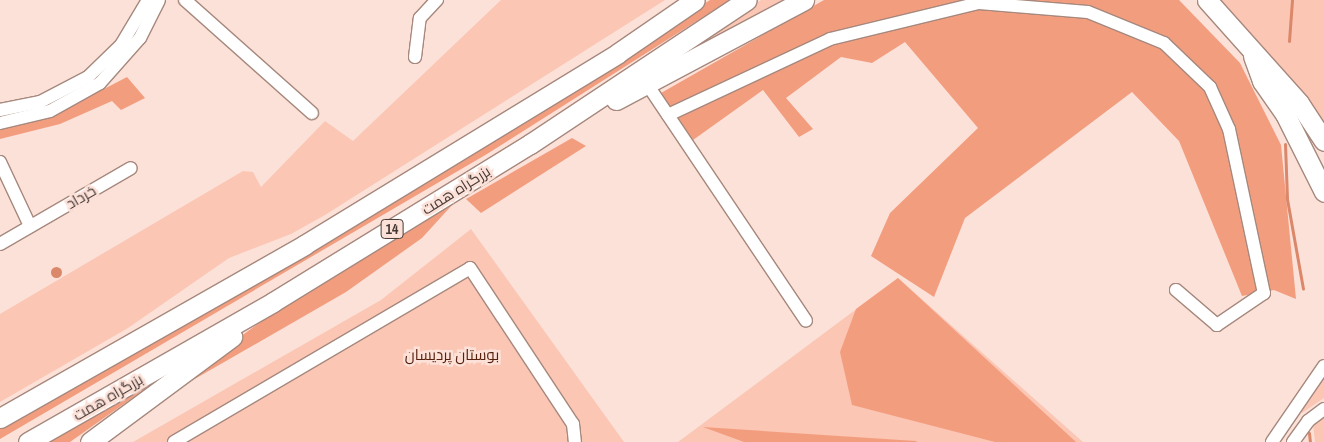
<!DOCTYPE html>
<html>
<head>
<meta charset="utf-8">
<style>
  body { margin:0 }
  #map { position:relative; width:1324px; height:442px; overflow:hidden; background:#fce1d8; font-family:"Archivo Narrow",Cairo,sans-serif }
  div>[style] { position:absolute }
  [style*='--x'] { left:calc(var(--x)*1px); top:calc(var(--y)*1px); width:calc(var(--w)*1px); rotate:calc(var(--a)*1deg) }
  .green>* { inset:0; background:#fbc6b4 }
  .forest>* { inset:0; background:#f39d7f }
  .water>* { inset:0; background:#db876a }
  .round { border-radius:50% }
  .stream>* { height:3px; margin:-1.5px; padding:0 1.5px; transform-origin:1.5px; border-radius:1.5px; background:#db876a }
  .roads { filter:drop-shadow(1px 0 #a6887d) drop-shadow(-1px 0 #a6887d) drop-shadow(0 1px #a6887d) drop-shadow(0 -1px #a6887d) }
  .minor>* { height:12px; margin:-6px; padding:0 6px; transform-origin:6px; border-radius:6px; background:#fff }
  .highway>* { height:19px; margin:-9.5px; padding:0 9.5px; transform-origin:9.5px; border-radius:9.5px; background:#fff }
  span { translate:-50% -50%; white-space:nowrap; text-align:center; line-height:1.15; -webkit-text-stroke:5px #fce1d8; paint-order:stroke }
  .shield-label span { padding:1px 4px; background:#fce1d8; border:1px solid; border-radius:4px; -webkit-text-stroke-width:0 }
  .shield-label { font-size:14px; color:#463935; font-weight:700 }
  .street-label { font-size:15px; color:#463935 }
  .park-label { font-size:15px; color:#57210d }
</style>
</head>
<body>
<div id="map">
  <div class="green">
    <i style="clip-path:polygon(501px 0,665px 0,325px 215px,291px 234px,229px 258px,128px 328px,0 402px,0 314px,243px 171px,253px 172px,261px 187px,325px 121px,353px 141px)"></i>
    <i style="clip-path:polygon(761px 0,796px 0,627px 87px,697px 42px)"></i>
    <i style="clip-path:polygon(1217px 0,1324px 0,1324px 130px,1295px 84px)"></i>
    <i style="clip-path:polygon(471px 229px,624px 442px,133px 442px,381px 300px)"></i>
    <i style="clip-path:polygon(898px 278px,1083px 442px,678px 442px)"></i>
    <i style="clip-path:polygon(1324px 377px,1324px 398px,1302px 413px,1300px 410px)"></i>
    <i style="clip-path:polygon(1324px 415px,1324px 442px,1315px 442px,1313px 424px)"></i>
  </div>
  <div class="forest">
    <i style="clip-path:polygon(710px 0,730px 0,487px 154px,0 439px,0 428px,576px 86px)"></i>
    <i style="clip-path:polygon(824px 0,1179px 0,1240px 63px,1281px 145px,1296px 299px,1274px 290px,1242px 296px,1179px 141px,1132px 92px,965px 218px,934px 297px,871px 256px,890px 213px,978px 128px,905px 42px,872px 63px,841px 57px,786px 98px,813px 129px,799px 137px,763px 90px,693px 140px,661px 93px)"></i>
    <i style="clip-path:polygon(127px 77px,145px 98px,121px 110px,112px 101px,60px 124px,0 139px,0 126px,56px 114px)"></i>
    <i style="clip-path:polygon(572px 138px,586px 146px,481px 213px,466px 199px)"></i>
    <i style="clip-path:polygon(453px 204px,422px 238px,346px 292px,132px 415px,284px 305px)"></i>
    <i style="clip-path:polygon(898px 278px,1076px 442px,995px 442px,852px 405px,840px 352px,856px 309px)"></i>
    <i style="clip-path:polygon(179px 365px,70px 442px,44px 442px)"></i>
    <i style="clip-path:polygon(703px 427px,916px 441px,917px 442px,744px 442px)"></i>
  </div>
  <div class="water">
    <i class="round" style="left:50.5px;top:266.5px;width:11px;height:11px"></i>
  </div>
  <div class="stream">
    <i style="--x:1289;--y:41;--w:41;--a:-85.8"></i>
    <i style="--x:1285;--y:144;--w:55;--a:87.9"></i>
    <i style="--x:1287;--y:199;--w:91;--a:79.9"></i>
    <i style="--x:1309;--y:433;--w:9;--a:84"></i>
  </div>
  <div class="roads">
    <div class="minor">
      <i style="--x:185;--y:0;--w:170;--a:41.7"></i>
      <i style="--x:415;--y:57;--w:39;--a:-83"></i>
      <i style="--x:420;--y:18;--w:25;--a:-47"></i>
      <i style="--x:647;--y:84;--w:285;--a:56.1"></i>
      <i style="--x:0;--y:110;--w:41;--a:-11.3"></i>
      <i style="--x:40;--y:102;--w:54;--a:-27.5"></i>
      <i style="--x:88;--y:77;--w:46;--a:-44.1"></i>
      <i style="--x:121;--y:45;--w:52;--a:-59"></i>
      <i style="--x:668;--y:115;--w:179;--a:-25.1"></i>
      <i style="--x:830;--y:39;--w:153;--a:-13.6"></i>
      <i style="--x:979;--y:3;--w:109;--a:4.7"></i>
      <i style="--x:1088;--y:12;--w:82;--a:22.2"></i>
      <i style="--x:1164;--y:43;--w:64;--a:43.7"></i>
      <i style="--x:1210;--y:87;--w:46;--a:65.7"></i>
      <i style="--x:1229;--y:129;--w:168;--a:78"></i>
      <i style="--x:1264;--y:293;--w:57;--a:145.8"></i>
      <i style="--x:1217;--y:325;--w:54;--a:-139.5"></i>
      <i style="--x:0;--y:123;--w:51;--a:-13.5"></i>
      <i style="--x:50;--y:111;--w:57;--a:-29.2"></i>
      <i style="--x:100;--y:83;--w:60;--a:-48.4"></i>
      <i style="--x:140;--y:38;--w:42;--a:-63.4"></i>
      <i style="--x:0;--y:162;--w:71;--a:64.9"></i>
      <i style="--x:0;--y:244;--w:151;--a:-30.1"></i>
      <i style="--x:174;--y:442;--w:343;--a:-30.4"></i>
      <i style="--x:470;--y:268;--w:187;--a:56.6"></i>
      <i style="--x:573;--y:424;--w:18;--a:84"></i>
      <i style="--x:1272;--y:442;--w:92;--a:-55.6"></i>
      <i style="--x:1293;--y:442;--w:26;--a:-54"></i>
      <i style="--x:1308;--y:421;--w:20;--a:-37"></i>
    </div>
    <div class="highway">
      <i style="--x:1207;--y:0;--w:138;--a:48.2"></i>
      <i style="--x:1299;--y:103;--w:45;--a:56.7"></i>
      <i style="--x:1253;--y:56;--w:27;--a:70"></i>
      <i style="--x:1262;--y:81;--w:40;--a:55.1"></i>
      <i style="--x:1285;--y:114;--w:87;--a:63.4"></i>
      <i style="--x:616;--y:100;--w:213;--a:-28"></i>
      <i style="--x:0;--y:418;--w:350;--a:-29.6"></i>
      <i style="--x:304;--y:245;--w:368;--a:-31.4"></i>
      <i style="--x:618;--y:53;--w:93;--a:-34.5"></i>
      <i style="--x:28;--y:442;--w:282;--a:-29.7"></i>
      <i style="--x:273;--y:302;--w:302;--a:-31.6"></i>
      <i style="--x:530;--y:144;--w:260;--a:-33.6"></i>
      <i style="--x:90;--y:442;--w:177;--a:-36.5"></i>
    </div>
  </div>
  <div class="shield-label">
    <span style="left:392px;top:229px">14</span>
  </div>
  <div class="street-label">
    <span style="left:456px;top:190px;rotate:-32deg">بزرگراه همت</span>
    <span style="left:81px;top:197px;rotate:-30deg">خرداد</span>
    <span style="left:108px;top:397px;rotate:-30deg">بزرگراه همت</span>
  </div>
  <div class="park-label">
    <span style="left:452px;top:355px">بوستان پردیسان</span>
  </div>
</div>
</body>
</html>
